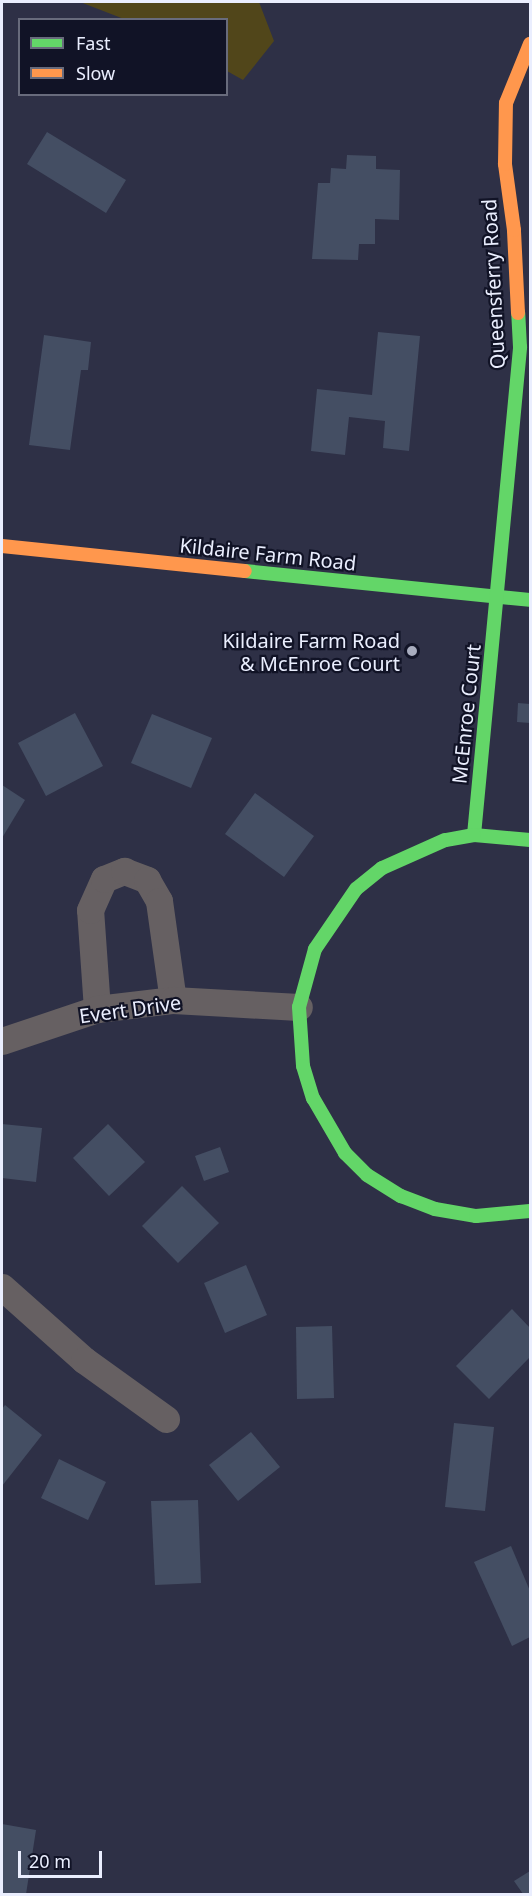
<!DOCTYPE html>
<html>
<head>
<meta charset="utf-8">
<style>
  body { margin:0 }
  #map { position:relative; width:532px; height:1896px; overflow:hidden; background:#2e3046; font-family:"Noto Sans",sans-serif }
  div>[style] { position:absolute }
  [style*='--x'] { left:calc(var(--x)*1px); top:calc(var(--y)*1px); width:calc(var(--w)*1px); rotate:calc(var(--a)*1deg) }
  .green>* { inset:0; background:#51461a }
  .building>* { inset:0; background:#444e63 }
  .street>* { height:27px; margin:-13.5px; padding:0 13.5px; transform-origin:13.5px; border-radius:13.5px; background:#666062 }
  .fast>* { height:14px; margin:-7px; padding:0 7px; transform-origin:7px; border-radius:7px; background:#63d668 }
  .slow>* { height:14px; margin:-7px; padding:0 7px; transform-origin:7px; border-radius:7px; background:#ff974d }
  .dots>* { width:16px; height:16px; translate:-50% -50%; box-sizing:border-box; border:3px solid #111326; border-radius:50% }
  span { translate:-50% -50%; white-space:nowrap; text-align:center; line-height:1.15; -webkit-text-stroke:4.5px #111326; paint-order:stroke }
  .street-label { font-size:20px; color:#eaeefe }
  .poi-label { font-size:20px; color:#eaeefe }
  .right { translate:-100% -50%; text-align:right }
  .frame { position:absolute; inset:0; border:3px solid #eaeefe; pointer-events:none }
  .legend { position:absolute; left:18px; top:18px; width:210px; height:78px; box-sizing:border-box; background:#111326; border:2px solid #686b7c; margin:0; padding:8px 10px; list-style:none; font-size:18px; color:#eaeefe }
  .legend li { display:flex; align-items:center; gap:12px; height:30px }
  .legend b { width:30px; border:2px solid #686b7c }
  .scale { position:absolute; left:18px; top:1851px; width:84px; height:27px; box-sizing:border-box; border:3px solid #eaeefe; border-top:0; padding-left:8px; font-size:18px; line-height:21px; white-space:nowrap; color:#eaeefe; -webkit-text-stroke:4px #111326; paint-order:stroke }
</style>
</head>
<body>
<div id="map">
  <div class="green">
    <i style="clip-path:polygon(80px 2px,259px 2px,274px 41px,243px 80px,227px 71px,226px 20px,124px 19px)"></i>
  </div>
  <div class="building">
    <i style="clip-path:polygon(47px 132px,126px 180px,106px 213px,27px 164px)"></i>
    <i style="clip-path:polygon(347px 155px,376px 156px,376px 169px,400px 170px,399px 220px,375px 219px,375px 244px,359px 244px,358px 260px,312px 259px,318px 183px,330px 183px,331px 168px,346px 169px)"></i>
    <i style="clip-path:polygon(378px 332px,420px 336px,409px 451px,383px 448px,385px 421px,349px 417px,345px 455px,311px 451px,317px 389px,372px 395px)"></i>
    <i style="clip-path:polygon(44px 335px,91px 342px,88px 370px,81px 370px,70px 450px,29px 445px)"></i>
    <i style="clip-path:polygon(518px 703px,530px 704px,530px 723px,517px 722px)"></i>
    <i style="clip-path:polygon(75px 713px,103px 766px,46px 796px,18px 743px)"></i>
    <i style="clip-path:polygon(152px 714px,212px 738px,191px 788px,131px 763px)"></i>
    <i style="clip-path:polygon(2px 785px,25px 800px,2px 838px)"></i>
    <i style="clip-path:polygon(255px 793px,314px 836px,284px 877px,225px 834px)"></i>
    <i style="clip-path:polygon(2px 1124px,42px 1128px,36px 1182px,2px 1178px)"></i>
    <i style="clip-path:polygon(108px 1124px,145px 1162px,109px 1196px,73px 1158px)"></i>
    <i style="clip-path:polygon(220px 1147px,229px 1172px,204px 1181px,195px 1156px)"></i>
    <i style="clip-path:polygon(182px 1186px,219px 1223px,178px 1263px,142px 1226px)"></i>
    <i style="clip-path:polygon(246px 1265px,267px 1315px,225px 1333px,204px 1283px)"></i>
    <i style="clip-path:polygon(512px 1309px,530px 1328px,530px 1357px,489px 1399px,456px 1366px)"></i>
    <i style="clip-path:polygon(332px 1326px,334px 1398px,297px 1399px,296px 1327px)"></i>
    <i style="clip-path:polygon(5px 1405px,42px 1435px,2px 1486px,2px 1409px)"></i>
    <i style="clip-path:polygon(454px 1423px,494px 1427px,485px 1511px,445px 1507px)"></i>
    <i style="clip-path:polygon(251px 1432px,280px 1467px,238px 1501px,209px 1465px)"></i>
    <i style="clip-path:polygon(59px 1459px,106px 1482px,88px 1520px,41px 1498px)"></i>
    <i style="clip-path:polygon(198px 1500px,201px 1583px,155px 1585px,151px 1501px)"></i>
    <i style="clip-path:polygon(511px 1546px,530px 1591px,530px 1637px,512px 1646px,474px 1562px)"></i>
    <i style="clip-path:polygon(2px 1824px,36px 1830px,26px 1894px,2px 1894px)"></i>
    <i style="clip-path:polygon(530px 1871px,530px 1894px,523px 1894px,514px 1881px)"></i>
  </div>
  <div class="street">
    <i style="--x:97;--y:1009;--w:99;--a:-94"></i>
    <i style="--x:90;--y:910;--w:34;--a:-66"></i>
    <i style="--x:104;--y:879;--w:22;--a:-22"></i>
    <i style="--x:124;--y:871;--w:25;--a:21"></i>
    <i style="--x:147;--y:880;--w:24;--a:60"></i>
    <i style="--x:159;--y:901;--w:100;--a:82"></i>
    <i style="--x:2;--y:1041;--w:100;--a:-18.6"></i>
    <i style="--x:97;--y:1009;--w:77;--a:-6.8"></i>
    <i style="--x:173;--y:1000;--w:126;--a:3.2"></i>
    <i style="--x:2;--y:1287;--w:110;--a:41.7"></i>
    <i style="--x:84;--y:1360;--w:101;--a:35.7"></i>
  </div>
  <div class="fast">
    <i style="--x:245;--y:571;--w:286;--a:5.8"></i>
    <i style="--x:474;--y:835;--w:490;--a:-84.6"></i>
    <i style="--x:520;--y:347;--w:34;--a:-93"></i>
    <i style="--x:530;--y:840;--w:56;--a:-174.9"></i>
    <i style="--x:474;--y:835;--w:29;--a:170"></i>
    <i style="--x:445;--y:840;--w:69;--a:156"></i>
    <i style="--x:382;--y:868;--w:33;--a:141"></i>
    <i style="--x:356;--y:889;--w:73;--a:124.3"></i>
    <i style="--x:315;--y:949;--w:60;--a:105.4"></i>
    <i style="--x:299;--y:1007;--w:59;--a:86.1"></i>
    <i style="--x:303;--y:1066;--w:34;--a:73"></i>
    <i style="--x:313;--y:1098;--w:64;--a:59.8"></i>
    <i style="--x:345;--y:1153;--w:31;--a:45"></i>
    <i style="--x:367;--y:1175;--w:40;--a:32"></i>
    <i style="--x:401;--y:1196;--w:36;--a:21"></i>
    <i style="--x:435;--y:1209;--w:42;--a:9.7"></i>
    <i style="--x:476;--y:1216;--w:54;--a:-5.3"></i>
  </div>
  <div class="slow">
    <i style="--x:518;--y:313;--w:83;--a:-92.8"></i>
    <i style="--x:514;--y:230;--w:67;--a:-97.8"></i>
    <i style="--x:505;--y:164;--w:61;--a:-89.1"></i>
    <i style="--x:506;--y:103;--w:64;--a:-67.9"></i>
    <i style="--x:2;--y:546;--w:244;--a:5.9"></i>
  </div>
  <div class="dots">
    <i style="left:412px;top:651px;background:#a8acbe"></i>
  </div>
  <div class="street-label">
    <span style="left:493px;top:284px;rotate:-93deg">Queensferry Road</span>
    <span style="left:268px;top:554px;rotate:6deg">Kildaire Farm Road</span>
    <span style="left:466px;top:714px;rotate:-84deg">McEnroe Court</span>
    <span style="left:130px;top:1009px;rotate:-8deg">Evert Drive</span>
  </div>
  <div class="poi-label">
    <span class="right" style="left:400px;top:652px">Kildaire Farm Road<br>&amp; McEnroe Court</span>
  </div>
  <div class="frame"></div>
  <ul class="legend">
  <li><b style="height:8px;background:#63d668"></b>Fast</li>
  <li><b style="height:8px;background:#ff974d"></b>Slow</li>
  </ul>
  <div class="scale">20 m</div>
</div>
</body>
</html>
